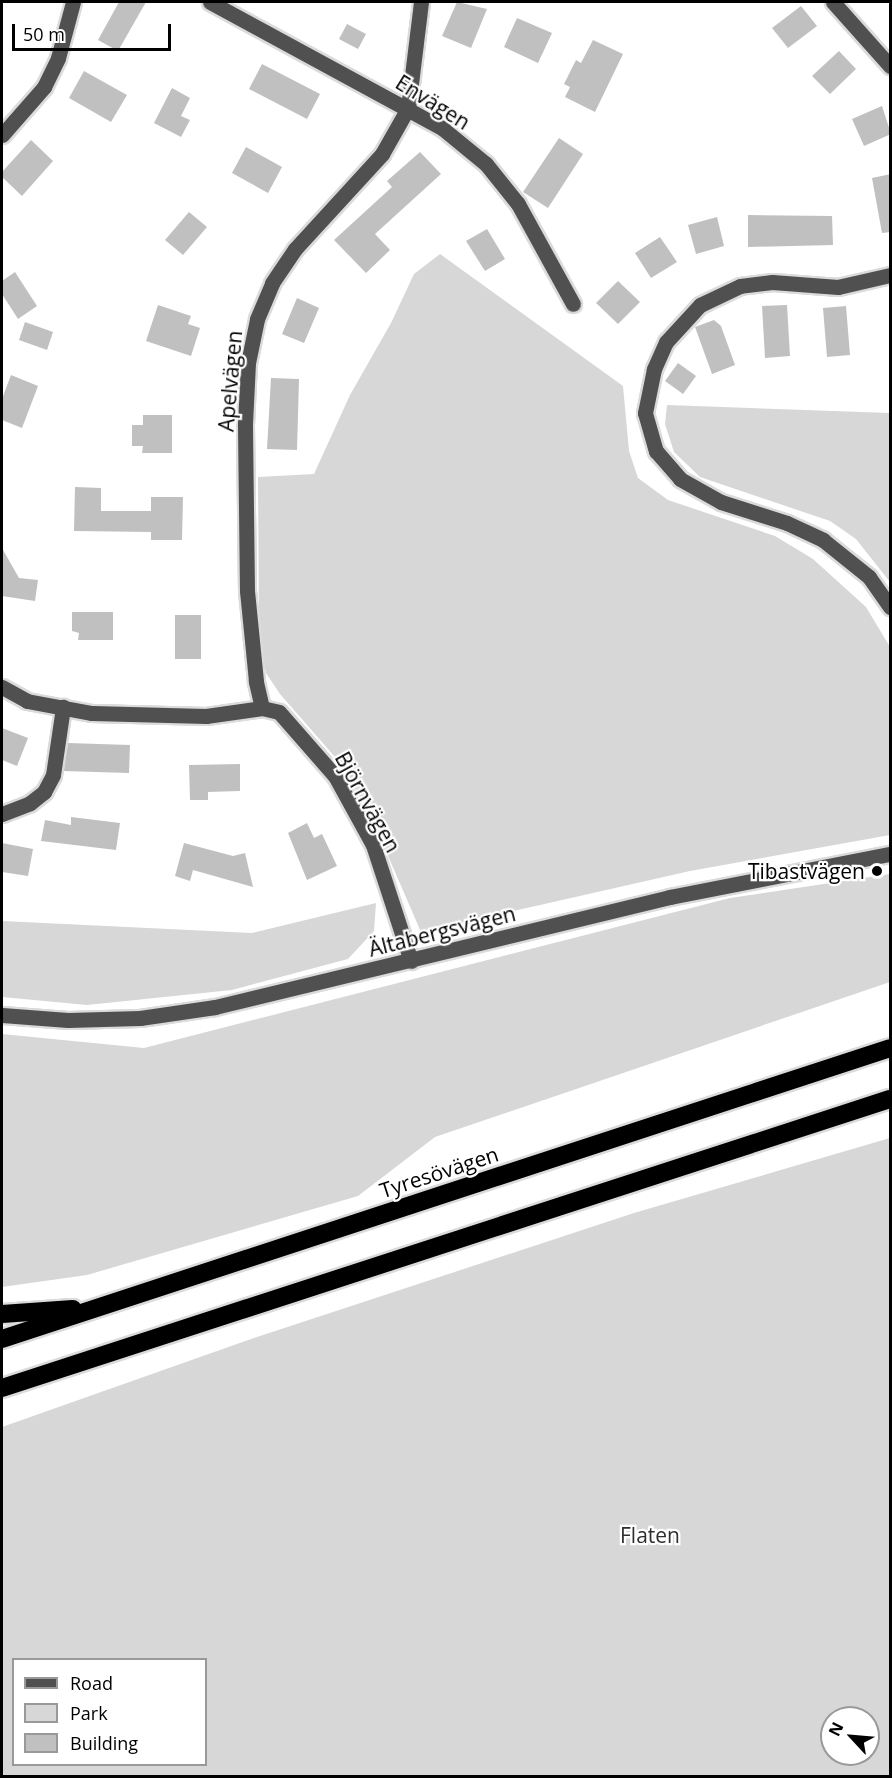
<!DOCTYPE html>
<html>
<head>
<meta charset="utf-8">
<style>
  body { margin:0 }
  #map { position:relative; width:892px; height:1778px; overflow:hidden; background:#fff; font-family:"Open Sans",sans-serif }
  div>[style] { position:absolute }
  [style*='--x'] { left:calc(var(--x)*1px); top:calc(var(--y)*1px); width:calc(var(--w)*1px); rotate:calc(var(--a)*1deg) }
  .green>* { inset:0; background:#d7d7d7 }
  .building>* { inset:0; background:#c0c0c0 }
  .roads { filter:drop-shadow(2px 0 #dbdbdb) drop-shadow(-2px 0 #dbdbdb) drop-shadow(0 2px #dbdbdb) drop-shadow(0 -2px #dbdbdb) }
  .minor>* { height:15px; margin:-7.5px; padding:0 7.5px; transform-origin:7.5px; border-radius:7.5px; background:#505050 }
  .highway>* { height:18px; margin:-9px; padding:0 9px; transform-origin:9px; border-radius:9px; background:#000 }
  .dots>* { width:16px; height:16px; translate:-50% -50%; box-sizing:border-box; border:3px solid #fff; border-radius:50% }
  span { translate:-50% -50%; white-space:nowrap; text-align:center; line-height:1.15; -webkit-text-stroke:4.5px #fff; paint-order:stroke }
  .street-label { font-size:21px; color:#000 }
  .poi-label { font-size:21px; color:#000 }
  .right { translate:-100% -50%; text-align:right }
  .park-label { font-size:21px; color:#2e2e2e }
  .frame { position:absolute; inset:0; border:3px solid #000; pointer-events:none }
  .legend { position:absolute; left:12px; top:1658px; width:195px; height:108px; box-sizing:border-box; background:#fff; border:2px solid #999; margin:0; padding:8px 10px; list-style:none; font-size:18px; color:#000 }
  .legend li { display:flex; align-items:center; gap:12px; height:30px }
  .legend b { width:30px; border:2px solid #999 }
  .north { position:absolute; left:820px; top:1706px; width:60px; height:60px; box-sizing:border-box; background:#fff; border:2px solid #999; border-radius:50%; rotate:296deg; font-size:16px; font-weight:700; line-height:24px; text-align:center; color:#000 }
  .north::after { content:''; display:block; margin:auto; width:21px; height:27px; background:#000; clip-path:polygon(50% 0,100% 100%,50% 72%,0 100%) }
  .scale { position:absolute; left:12px; top:24px; width:159px; height:27px; box-sizing:border-box; border:3px solid #000; border-top:0; padding-left:8px; font-size:18px; line-height:21px; white-space:nowrap; color:#000; -webkit-text-stroke:4px #fff; paint-order:stroke }
</style>
</head>
<body>
<div id="map">
  <div class="green">
    <i style="clip-path:polygon(440px 254px,623px 386px,629px 451px,638px 478px,668px 500px,775px 536px,813px 559px,866px 607px,890px 647px,890px 835px,690px 871px,421px 932px,369px 812px,335px 757px,280px 694px,266px 673px,259px 636px,258px 477px,314px 474px,350px 395px,391px 323px,414px 274px)"></i>
    <i style="clip-path:polygon(667px 405px,890px 413px,890px 582px,856px 539px,830px 521px,700px 477px,674px 452px,665px 424px)"></i>
    <i style="clip-path:polygon(890px 874px,890px 982px,435px 1137px,358px 1196px,87px 1275px,2px 1287px,2px 1034px,144px 1048px,730px 898px)"></i>
    <i style="clip-path:polygon(376px 903px,374px 931px,348px 959px,232px 990px,87px 1005px,2px 997px,2px 921px,252px 933px)"></i>
    <i style="clip-path:polygon(evenodd,890px 1138px,890px 1776px,2px 1776px,2px 1427px,257px 1337px,634px 1213px,890px 1138px,14px 1660px,206px 1660px,206px 1764px,14px 1764px,14px 1660px,890px 1138px,832px 1718px,868px 1718px,868px 1754px,832px 1754px,832px 1718px)"></i>
  </div>
  <div class="building">
    <i style="clip-path:polygon(119px 2px,146px 2px,118px 51px,98px 40px)"></i>
    <i style="clip-path:polygon(457px 2px,487px 9px,471px 48px,442px 36px)"></i>
    <i style="clip-path:polygon(801px 6px,817px 26px,788px 48px,772px 28px)"></i>
    <i style="clip-path:polygon(517px 18px,552px 33px,538px 63px,504px 47px)"></i>
    <i style="clip-path:polygon(347px 24px,366px 34px,358px 49px,339px 39px)"></i>
    <i style="clip-path:polygon(593px 40px,623px 54px,595px 112px,565px 97px,570px 87px,564px 84px,576px 60px,581px 63px)"></i>
    <i style="clip-path:polygon(839px 51px,856px 69px,830px 94px,812px 76px)"></i>
    <i style="clip-path:polygon(262px 64px,320px 94px,307px 119px,249px 89px)"></i>
    <i style="clip-path:polygon(84px 71px,127px 95px,111px 122px,69px 98px)"></i>
    <i style="clip-path:polygon(172px 88px,190px 98px,181px 116px,190px 120px,181px 137px,154px 123px)"></i>
    <i style="clip-path:polygon(882px 106px,891px 134px,864px 146px,852px 119px)"></i>
    <i style="clip-path:polygon(559px 138px,583px 154px,548px 208px,523px 192px)"></i>
    <i style="clip-path:polygon(31px 140px,53px 161px,22px 196px,2px 177px,2px 172px)"></i>
    <i style="clip-path:polygon(246px 147px,282px 167px,268px 193px,232px 173px)"></i>
    <i style="clip-path:polygon(420px 152px,441px 174px,375px 234px,390px 250px,366px 273px,334px 240px,392px 187px,387px 181px)"></i>
    <i style="clip-path:polygon(891px 174px,891px 232px,882px 233px,872px 178px)"></i>
    <i style="clip-path:polygon(189px 212px,207px 227px,183px 255px,165px 240px)"></i>
    <i style="clip-path:polygon(748px 215px,832px 216px,833px 245px,748px 247px)"></i>
    <i style="clip-path:polygon(717px 217px,724px 246px,696px 254px,688px 225px)"></i>
    <i style="clip-path:polygon(487px 229px,505px 259px,485px 271px,466px 241px)"></i>
    <i style="clip-path:polygon(660px 237px,677px 262px,651px 278px,635px 253px)"></i>
    <i style="clip-path:polygon(15px 272px,37px 306px,18px 319px,2px 294px,2px 281px)"></i>
    <i style="clip-path:polygon(618px 281px,640px 302px,618px 324px,596px 303px)"></i>
    <i style="clip-path:polygon(297px 298px,319px 308px,304px 343px,282px 334px)"></i>
    <i style="clip-path:polygon(158px 305px,191px 316px,188px 324px,200px 328px,191px 356px,146px 341px)"></i>
    <i style="clip-path:polygon(787px 305px,790px 356px,765px 358px,762px 306px)"></i>
    <i style="clip-path:polygon(846px 306px,850px 355px,827px 357px,823px 308px)"></i>
    <i style="clip-path:polygon(714px 320px,721px 326px,735px 365px,712px 374px,695px 327px)"></i>
    <i style="clip-path:polygon(25px 322px,53px 332px,47px 350px,19px 340px)"></i>
    <i style="clip-path:polygon(678px 363px,696px 376px,683px 394px,665px 381px)"></i>
    <i style="clip-path:polygon(11px 375px,38px 386px,22px 428px,2px 420px,2px 399px)"></i>
    <i style="clip-path:polygon(271px 378px,299px 379px,297px 450px,267px 449px)"></i>
    <i style="clip-path:polygon(143px 415px,172px 415px,172px 453px,142px 453px,143px 446px,132px 446px,132px 425px,143px 425px)"></i>
    <i style="clip-path:polygon(75px 487px,101px 488px,101px 511px,151px 511px,151px 497px,183px 497px,182px 540px,151px 540px,151px 532px,74px 531px)"></i>
    <i style="clip-path:polygon(2px 548px,19px 578px,38px 580px,35px 601px,2px 596px)"></i>
    <i style="clip-path:polygon(72px 612px,113px 612px,113px 640px,78px 640px,79px 633px,72px 631px)"></i>
    <i style="clip-path:polygon(175px 615px,201px 615px,201px 659px,175px 659px)"></i>
    <i style="clip-path:polygon(2px 728px,28px 738px,17px 766px,2px 760px)"></i>
    <i style="clip-path:polygon(68px 743px,130px 745px,129px 773px,63px 771px)"></i>
    <i style="clip-path:polygon(240px 764px,240px 791px,208px 792px,208px 800px,190px 800px,189px 765px)"></i>
    <i style="clip-path:polygon(71px 817px,120px 823px,116px 850px,41px 841px,45px 820px,71px 825px)"></i>
    <i style="clip-path:polygon(307px 823px,314px 838px,322px 834px,337px 866px,307px 880px,288px 833px)"></i>
    <i style="clip-path:polygon(2px 843px,33px 849px,28px 876px,2px 872px)"></i>
    <i style="clip-path:polygon(184px 843px,233px 856px,245px 853px,253px 887px,193px 870px,190px 881px,175px 876px)"></i>
  </div>
  <div class="roads">
    <div class="minor">
      <i style="--x:210;--y:2;--w:264;--a:28.5"></i>
      <i style="--x:442;--y:128;--w:57;--a:39.3"></i>
      <i style="--x:486;--y:164;--w:51;--a:51.3"></i>
      <i style="--x:518;--y:204;--w:114;--a:61.2"></i>
      <i style="--x:833;--y:2;--w:86;--a:48.3"></i>
      <i style="--x:2;--y:135;--w:64;--a:-48.8"></i>
      <i style="--x:44;--y:87;--w:32;--a:-64"></i>
      <i style="--x:58;--y:58;--w:58;--a:-75"></i>
      <i style="--x:890;--y:275;--w:53;--a:167"></i>
      <i style="--x:838;--y:287;--w:66;--a:-175.7"></i>
      <i style="--x:772;--y:282;--w:32;--a:173"></i>
      <i style="--x:740;--y:286;--w:44;--a:154.6"></i>
      <i style="--x:700;--y:305;--w:50;--a:132.6"></i>
      <i style="--x:666;--y:342;--w:30;--a:114"></i>
      <i style="--x:654;--y:369;--w:45;--a:101.6"></i>
      <i style="--x:645;--y:413;--w:40;--a:74"></i>
      <i style="--x:656;--y:451;--w:37;--a:49"></i>
      <i style="--x:680;--y:479;--w:47;--a:29.3"></i>
      <i style="--x:721;--y:502;--w:69;--a:17.7"></i>
      <i style="--x:787;--y:523;--w:40;--a:25"></i>
      <i style="--x:823;--y:540;--w:59;--a:38.8"></i>
      <i style="--x:869;--y:577;--w:37;--a:55"></i>
      <i style="--x:2;--y:687;--w:29;--a:29"></i>
      <i style="--x:27;--y:701;--w:66;--a:10.5"></i>
      <i style="--x:92;--y:713;--w:114;--a:1.5"></i>
      <i style="--x:206;--y:716;--w:57;--a:-8.1"></i>
      <i style="--x:262;--y:708;--w:17;--a:13"></i>
      <i style="--x:279;--y:712;--w:85;--a:48.8"></i>
      <i style="--x:335;--y:776;--w:79;--a:61.2"></i>
      <i style="--x:373;--y:845;--w:122;--a:71.9"></i>
      <i style="--x:262;--y:708;--w:28;--a:-103"></i>
      <i style="--x:256;--y:681;--w:90;--a:-95.7"></i>
      <i style="--x:247;--y:591;--w:167;--a:-90.7"></i>
      <i style="--x:245;--y:424;--w:61;--a:-87.2"></i>
      <i style="--x:248;--y:363;--w:45;--a:-78.4"></i>
      <i style="--x:257;--y:319;--w:39;--a:-67"></i>
      <i style="--x:272;--y:283;--w:41;--a:-55.9"></i>
      <i style="--x:295;--y:249;--w:129;--a:-47.5"></i>
      <i style="--x:382;--y:154;--w:53;--a:-60.5"></i>
      <i style="--x:408;--y:108;--w:107;--a:-83"></i>
      <i style="--x:2;--y:814;--w:30;--a:-21"></i>
      <i style="--x:30;--y:803;--w:18;--a:-38"></i>
      <i style="--x:44;--y:792;--w:19;--a:-62"></i>
      <i style="--x:53;--y:775;--w:69;--a:-81.6"></i>
      <i style="--x:2;--y:1015;--w:66;--a:4.3"></i>
      <i style="--x:68;--y:1020;--w:72;--a:-1.6"></i>
      <i style="--x:140;--y:1018;--w:76;--a:-8.3"></i>
      <i style="--x:215;--y:1007;--w:468;--a:-13.6"></i>
      <i style="--x:670;--y:897;--w:224;--a:-11.1"></i>
    </div>
    <div class="highway">
      <i style="--x:2;--y:1314;--w:71;--a:-4"></i>
      <i style="--x:2;--y:1339;--w:934;--a:-18.14"></i>
      <i style="--x:2;--y:1388;--w:934;--a:-18.03"></i>
    </div>
  </div>
  <div class="dots">
    <i style="left:877px;top:871px;background:#000"></i>
  </div>
  <div class="street-label">
    <span style="left:433px;top:102px;rotate:32deg">Envägen</span>
    <span style="left:230px;top:381px;rotate:-85deg">Apelvägen</span>
    <span style="left:368px;top:802px;rotate:61deg">Björnvägen</span>
    <span style="left:442px;top:931px;rotate:-14deg">Ältabergsvägen</span>
    <span style="left:439px;top:1172px;rotate:-18deg">Tyresövägen</span>
  </div>
  <div class="poi-label">
    <span class="right" style="left:865px;top:871px">Tibastvägen</span>
  </div>
  <div class="park-label">
    <span style="left:650px;top:1535px">Flaten</span>
  </div>
  <div class="frame"></div>
  <ul class="legend">
  <li><b style="height:8px;background:#505050"></b>Road</li>
  <li><b style="height:16px;background:#d7d7d7"></b>Park</li>
  <li><b style="height:16px;background:#c0c0c0"></b>Building</li>
  </ul>
  <div class="north">N</div>
  <div class="scale">50 m</div>
</div>
</body>
</html>
